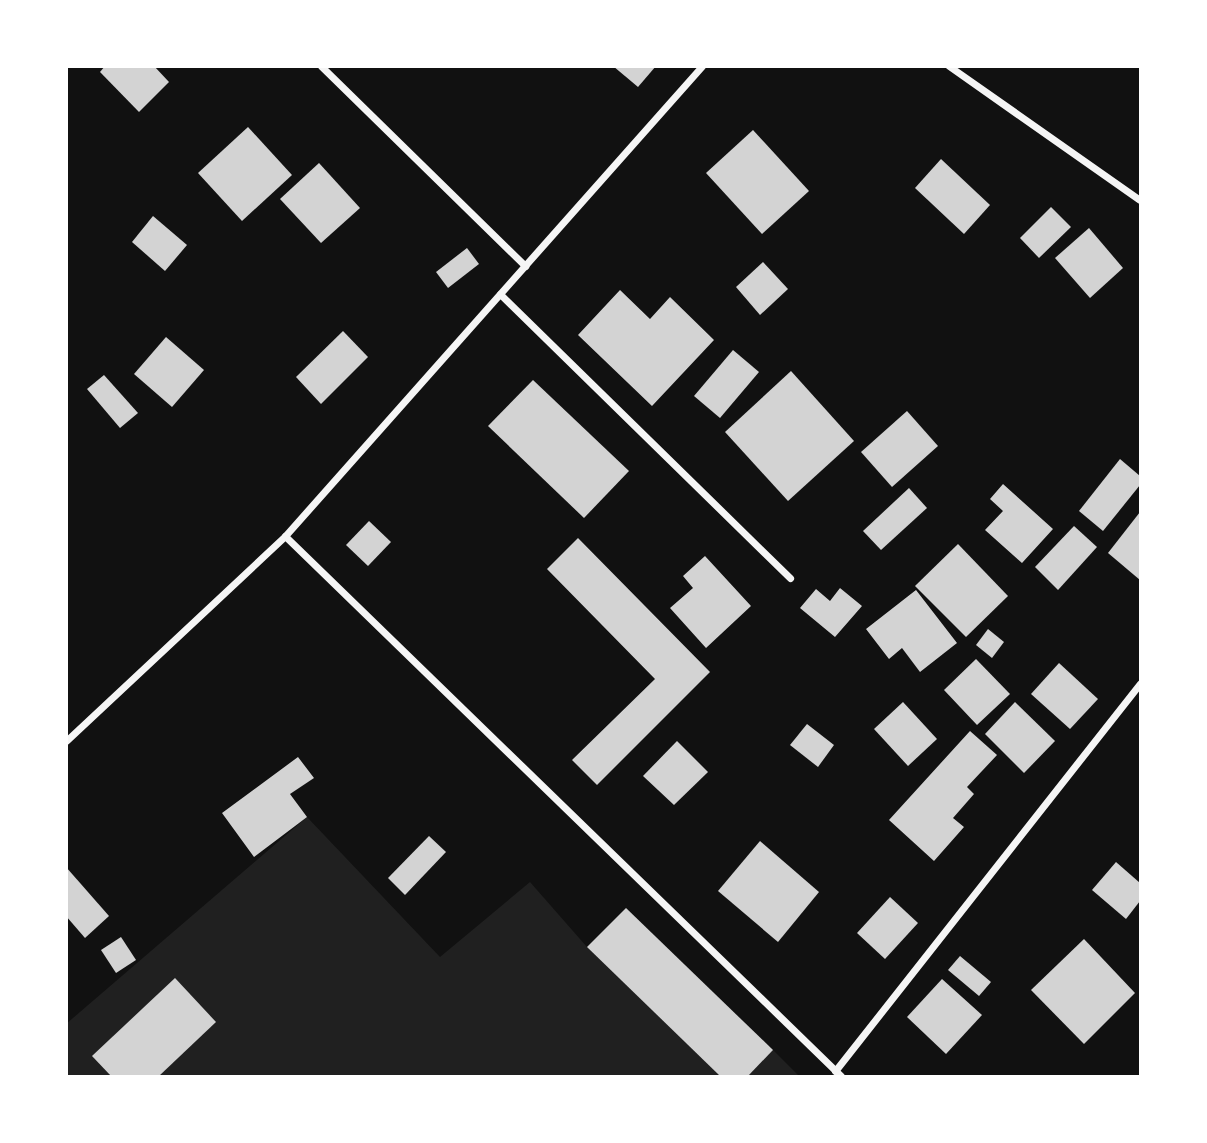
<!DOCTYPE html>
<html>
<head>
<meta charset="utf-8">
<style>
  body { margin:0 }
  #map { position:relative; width:1207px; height:1143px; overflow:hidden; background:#111; font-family:"Roboto Condensed",sans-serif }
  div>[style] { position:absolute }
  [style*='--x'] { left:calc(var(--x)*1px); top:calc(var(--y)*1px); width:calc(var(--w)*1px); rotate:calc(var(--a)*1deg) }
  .green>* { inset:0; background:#202020 }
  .building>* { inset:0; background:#d3d3d3 }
  .minor>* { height:7px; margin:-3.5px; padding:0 3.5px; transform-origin:3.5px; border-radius:3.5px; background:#f5f5f5 }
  span { translate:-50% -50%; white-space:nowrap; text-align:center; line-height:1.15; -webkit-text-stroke:5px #fff; paint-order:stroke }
  .frame { position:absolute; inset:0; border:68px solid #fff; pointer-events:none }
</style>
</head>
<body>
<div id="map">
  <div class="green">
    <i style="clip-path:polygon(307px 817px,440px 957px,530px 882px,587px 947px,720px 1076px,67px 1076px,66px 1024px)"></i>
    <i style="clip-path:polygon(773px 1050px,799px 1076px,748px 1076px)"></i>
  </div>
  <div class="building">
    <i style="clip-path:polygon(105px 66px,154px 66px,169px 82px,139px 112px,100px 72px)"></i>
    <i style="clip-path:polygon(613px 66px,656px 66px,638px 87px)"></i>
    <i style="clip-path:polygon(248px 127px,292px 175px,242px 221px,198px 173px)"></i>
    <i style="clip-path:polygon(753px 130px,809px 191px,762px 234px,706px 173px)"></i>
    <i style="clip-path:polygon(941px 159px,990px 205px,964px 234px,915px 188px)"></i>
    <i style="clip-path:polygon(319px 163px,360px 208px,321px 243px,280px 199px)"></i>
    <i style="clip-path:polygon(1051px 207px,1071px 227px,1039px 258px,1020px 238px)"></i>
    <i style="clip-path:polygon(153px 216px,187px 245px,165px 271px,132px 242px)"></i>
    <i style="clip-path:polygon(1089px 228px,1123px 268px,1090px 298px,1055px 258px)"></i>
    <i style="clip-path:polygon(467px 248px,479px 264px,448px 288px,436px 272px)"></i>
    <i style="clip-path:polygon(763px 262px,788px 289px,760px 315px,736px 287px)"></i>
    <i style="clip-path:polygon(620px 290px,650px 319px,670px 297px,714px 340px,652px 406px,578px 335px)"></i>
    <i style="clip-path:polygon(343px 331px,368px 357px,321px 404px,296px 377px)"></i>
    <i style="clip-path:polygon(166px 337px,204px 370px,172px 407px,134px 374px)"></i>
    <i style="clip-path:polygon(733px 350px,759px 372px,720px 418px,694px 396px)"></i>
    <i style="clip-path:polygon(791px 371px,854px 441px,788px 501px,725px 432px)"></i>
    <i style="clip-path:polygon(104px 375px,138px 413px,120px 428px,87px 389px)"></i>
    <i style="clip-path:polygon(533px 380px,629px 471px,584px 518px,488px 426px)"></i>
    <i style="clip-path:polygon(907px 411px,938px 446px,892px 487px,861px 452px)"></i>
    <i style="clip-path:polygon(1120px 459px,1140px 476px,1140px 485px,1103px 531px,1079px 511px)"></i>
    <i style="clip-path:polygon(1003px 484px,1053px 529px,1022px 563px,985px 530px,1003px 511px,990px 499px)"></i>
    <i style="clip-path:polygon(909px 488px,927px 508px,881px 550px,863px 531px)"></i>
    <i style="clip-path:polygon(1140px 512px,1140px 580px,1108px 553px)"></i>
    <i style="clip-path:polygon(369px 521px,391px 542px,368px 566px,346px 545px)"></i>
    <i style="clip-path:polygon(1074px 526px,1097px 547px,1058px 590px,1035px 567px)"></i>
    <i style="clip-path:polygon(578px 538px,710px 672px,597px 785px,572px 760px,655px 679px,547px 569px)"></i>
    <i style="clip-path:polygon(958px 544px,1008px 596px,966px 637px,915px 586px)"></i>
    <i style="clip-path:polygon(705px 556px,751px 606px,706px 648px,670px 608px,693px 588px,683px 576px)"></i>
    <i style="clip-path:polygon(840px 588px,862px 606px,835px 637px,800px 608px,816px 589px,830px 601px)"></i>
    <i style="clip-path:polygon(916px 590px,957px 643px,920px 672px,902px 648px,889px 659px,866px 629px)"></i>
    <i style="clip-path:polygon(988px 629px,1004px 642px,992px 658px,976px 645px)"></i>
    <i style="clip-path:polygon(976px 659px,1010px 694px,977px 725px,944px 690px)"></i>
    <i style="clip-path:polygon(1059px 663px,1098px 699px,1070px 729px,1031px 694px)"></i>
    <i style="clip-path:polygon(903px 702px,937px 739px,908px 766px,874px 729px)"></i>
    <i style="clip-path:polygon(1015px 702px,1055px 741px,1024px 773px,985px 734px)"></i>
    <i style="clip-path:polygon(807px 724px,834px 745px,818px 767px,790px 745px)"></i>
    <i style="clip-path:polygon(970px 731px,997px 755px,967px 787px,974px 794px,953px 818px,964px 827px,934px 861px,889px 820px)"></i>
    <i style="clip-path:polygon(677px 741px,708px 772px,674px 805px,643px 776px)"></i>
    <i style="clip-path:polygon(298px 757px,314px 778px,290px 794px,307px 817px,254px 857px,222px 813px)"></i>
    <i style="clip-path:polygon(429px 836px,446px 852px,405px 895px,388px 878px)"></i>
    <i style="clip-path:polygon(760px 841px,819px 892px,778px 942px,718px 891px)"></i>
    <i style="clip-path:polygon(1116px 862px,1140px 883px,1140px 901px,1126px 919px,1092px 890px)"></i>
    <i style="clip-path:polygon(66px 867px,109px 916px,85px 938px,66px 916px)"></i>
    <i style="clip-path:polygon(890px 897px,918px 923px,885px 959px,857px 933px)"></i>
    <i style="clip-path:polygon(626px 908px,773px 1050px,748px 1076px,720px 1076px,587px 947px)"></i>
    <i style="clip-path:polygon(121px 937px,136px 960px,116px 973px,101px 950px)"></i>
    <i style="clip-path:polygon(1084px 939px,1135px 993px,1084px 1044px,1031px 990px)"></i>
    <i style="clip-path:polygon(960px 956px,991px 982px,979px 996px,948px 970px)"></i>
    <i style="clip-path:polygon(175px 978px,216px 1022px,159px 1076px,111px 1076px,92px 1056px)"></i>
    <i style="clip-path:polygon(942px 979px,982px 1015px,946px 1054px,907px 1017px)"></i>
  </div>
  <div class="minor">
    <i style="--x:321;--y:66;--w:286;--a:44.4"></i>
    <i style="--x:949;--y:66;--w:233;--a:35.1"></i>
    <i style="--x:500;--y:294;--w:406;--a:44.4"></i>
    <i style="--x:285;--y:536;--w:775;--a:44.16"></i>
    <i style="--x:66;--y:741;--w:300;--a:-43.1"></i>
    <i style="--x:285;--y:536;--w:628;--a:-48.42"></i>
    <i style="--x:835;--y:1071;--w:493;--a:-51.8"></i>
  </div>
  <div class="frame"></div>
</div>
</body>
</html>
